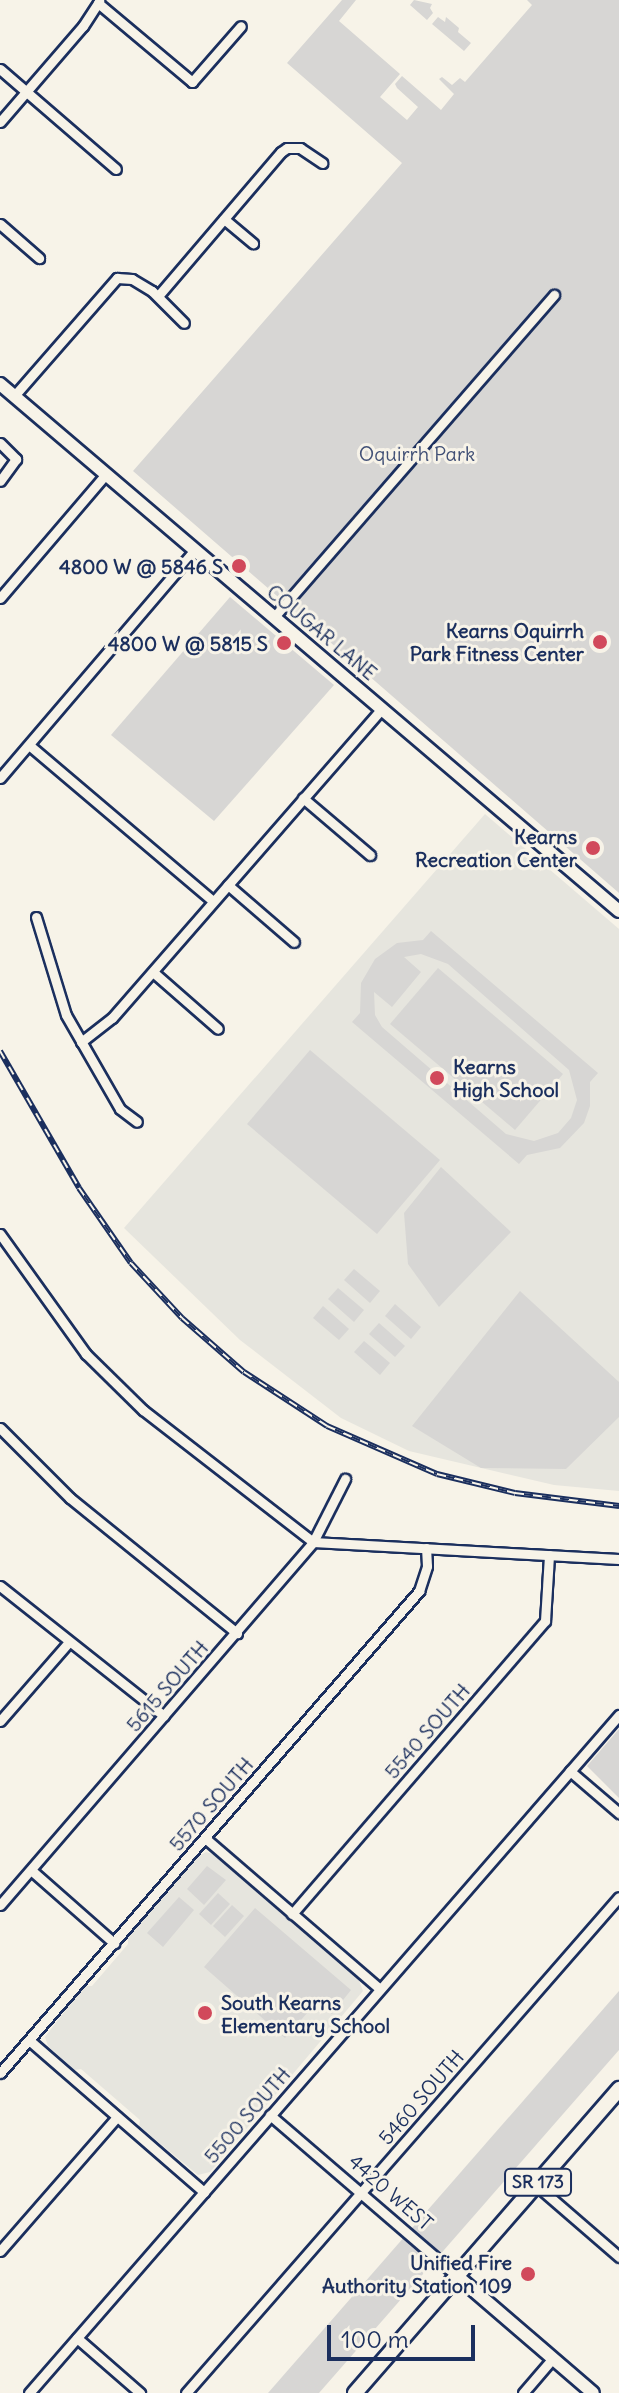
<!DOCTYPE html>
<html>
<head>
<meta charset="utf-8">
<style>
  body { margin:0 }
  #map { position:relative; width:619px; height:2393px; overflow:hidden; background:#f7f3e8; font-family:Delius,sans-serif }
  div>[style] { position:absolute }
  [style*='--x'] { left:calc(var(--x)*1px); top:calc(var(--y)*1px); width:calc(var(--w)*1px); rotate:calc(var(--a)*1deg) }
  .built>* { inset:0; background:#e6e5de }
  .green>* { inset:0; background:#d7d6d4 }
  .roads { filter:drop-shadow(2px 0 #1b2f5e) drop-shadow(-2px 0 #1b2f5e) drop-shadow(0 2px #1b2f5e) drop-shadow(0 -2px #1b2f5e) }
  .street>* { height:9px; margin:-4.5px; padding:0 4.5px; transform-origin:4.5px; border-radius:4.5px; background:#f7f3e8 }
  .secondary>* { height:12px; margin:-6px; padding:0 6px; transform-origin:6px; border-radius:6px; background:#f7f3e8 }
  .primary>* { height:14px; margin:-7px; padding:0 7px; transform-origin:7px; border-radius:7px; background:#f7f3e8 }
  .rail>* { height:6px; margin-top:-3px; transform-origin:0; background:repeating-linear-gradient(90deg,#f7f3e8 0 9px,#1b2f5e 0 18px); box-sizing:border-box; border-block:2px solid #1b2f5e }
  .dots>* { width:22px; height:22px; translate:-50% -50%; box-sizing:border-box; border:4px solid #f7f3e8; border-radius:50% }
  span { translate:-50% -50%; white-space:nowrap; text-align:center; line-height:1.15; -webkit-text-stroke:6px #f7f3e8; paint-order:stroke }
  .shield-label span { padding:2px 6px; background:#f7f3e8; border:2px solid; border-radius:6px; -webkit-text-stroke-width:0 }
  .shield-label { font-size:18px; color:#1b2f5e; font-weight:700 }
  .park-label { font-size:20px; color:#415076 }
  .poi-label { font-size:20px; color:#1b2f5e; font-weight:700 }
  .right { translate:-100% -50%; text-align:right }
  .left { translate:0 -50%; text-align:left }
  .street-label { font-size:20px; color:#1b2f5e }
  .scale { position:absolute; left:327px; top:2325px; width:148px; height:36px; box-sizing:border-box; border:4px solid #1b2f5e; border-top:0; padding-left:10px; font-size:24px; line-height:28px; white-space:nowrap; color:#1b2f5e; -webkit-text-stroke:6px #f7f3e8; paint-order:stroke }
</style>
</head>
<body>
<div id="map">
  <div class="built">
    <i style="clip-path:polygon(485px 814px,619px 929px,619px 1491px,554px 1485px,409px 1451px,341px 1418px,240px 1340px,124px 1228px)"></i>
    <i style="clip-path:polygon(206px 1852px,216px 1855px,358px 1978px,363px 1991px,210px 2172px,198px 2175px,139px 2126px,140px 2120px,81px 2069px,74px 2070px,48px 2046px,45px 2037px,84px 1986px,92px 1986px,128px 1944px,128px 1936px,196px 1858px)"></i>
  </div>
  <div class="green">
    <i style="clip-path:polygon(342px 0,356px 0,339px 21px,400px 74px,380px 97px,407px 120px,418px 107px,397px 88px,395px 84px,402px 76px,441px 110px,454px 94px,439px 79px,442px 77px,452px 85px,460px 78px,465px 82px,532px 5px,527px 0,619px 0,619px 893px,133px 471px,402px 163px,287px 63px)"></i>
    <i style="clip-path:polygon(414px 0,432px 4px,430px 8px,433px 13px,427px 20px,410px 5px)"></i>
    <i style="clip-path:polygon(438px 17px,445px 22px,446px 17px,459px 28px,458px 32px,471px 43px,464px 51px,432px 24px)"></i>
    <i style="clip-path:polygon(230px 597px,334px 685px,214px 821px,111px 735px)"></i>
    <i style="clip-path:polygon(evenodd,431px 931px,598px 1073px,590px 1082px,590px 1106px,584px 1123px,560px 1148px,527px 1155px,519px 1164px,352px 1022px,360px 1013px,361px 983px,375px 959px,397px 943px,423px 940px,431px 931px,421px 954px,448px 964px,569px 1070px,577px 1100px,571px 1118px,558px 1133px,534px 1141px,506px 1134px,382px 1027px,375px 1015px,374px 992px,392px 1007px,421px 972px,404px 957px,421px 954px)"></i>
    <i style="clip-path:polygon(438px 968px,563px 1074px,515px 1130px,390px 1024px)"></i>
    <i style="clip-path:polygon(310px 1050px,440px 1160px,377px 1234px,247px 1124px)"></i>
    <i style="clip-path:polygon(441px 1167px,511px 1232px,439px 1307px,408px 1264px,404px 1213px)"></i>
    <i style="clip-path:polygon(354px 1269px,380px 1291px,370px 1303px,344px 1280px)"></i>
    <i style="clip-path:polygon(338px 1288px,364px 1310px,354px 1322px,328px 1299px)"></i>
    <i style="clip-path:polygon(520px 1291px,619px 1382px,619px 1417px,566px 1469px,481px 1468px,412px 1426px)"></i>
    <i style="clip-path:polygon(395px 1304px,421px 1327px,411px 1339px,385px 1316px)"></i>
    <i style="clip-path:polygon(323px 1306px,349px 1329px,339px 1340px,313px 1318px)"></i>
    <i style="clip-path:polygon(379px 1323px,405px 1346px,395px 1357px,369px 1334px)"></i>
    <i style="clip-path:polygon(364px 1341px,390px 1363px,380px 1375px,354px 1352px)"></i>
    <i style="clip-path:polygon(619px 1729px,619px 1798px,587px 1766px)"></i>
    <i style="clip-path:polygon(207px 1866px,226px 1880px,204px 1905px,187px 1889px)"></i>
    <i style="clip-path:polygon(218px 1893px,230px 1904px,211px 1925px,199px 1914px)"></i>
    <i style="clip-path:polygon(179px 1897px,194px 1910px,163px 1947px,147px 1933px)"></i>
    <i style="clip-path:polygon(232px 1905px,244px 1916px,225px 1937px,213px 1926px)"></i>
    <i style="clip-path:polygon(255px 1908px,351px 1990px,332px 2014px,316px 2003px,285px 2038px,204px 1967px)"></i>
    <i style="clip-path:polygon(619px 1991px,619px 2050px,319px 2393px,268px 2393px)"></i>
  </div>
  <div class="roads">
    <div class="street">
      <i style="--x:98;--y:3;--w:123;--a:40"></i>
      <i style="--x:192;--y:82;--w:74;--a:-48.8"></i>
      <i style="--x:0;--y:69;--w:153;--a:40.8"></i>
      <i style="--x:0;--y:122;--w:127;--a:-49.2"></i>
      <i style="--x:83;--y:26;--w:30;--a:-57"></i>
      <i style="--x:224;--y:219;--w:38;--a:40"></i>
      <i style="--x:0;--y:224;--w:52;--a:41.1"></i>
      <i style="--x:158;--y:296;--w:189;--a:-49.5"></i>
      <i style="--x:281;--y:152;--w:7;--a:-34"></i>
      <i style="--x:287;--y:148;--w:13;--a:0"></i>
      <i style="--x:300;--y:148;--w:27;--a:34"></i>
      <i style="--x:14;--y:396;--w:157;--a:-48.9"></i>
      <i style="--x:117;--y:278;--w:15;--a:4"></i>
      <i style="--x:132;--y:279;--w:23;--a:31"></i>
      <i style="--x:152;--y:291;--w:45;--a:45"></i>
      <i style="--x:0;--y:443;--w:23;--a:45"></i>
      <i style="--x:16;--y:459;--w:27;--a:126"></i>
      <i style="--x:0;--y:598;--w:163;--a:-49.5"></i>
      <i style="--x:274;--y:617;--w:427;--a:-49"></i>
      <i style="--x:29;--y:745;--w:241;--a:40.3"></i>
      <i style="--x:0;--y:778;--w:300;--a:-49.5"></i>
      <i style="--x:303;--y:798;--w:88;--a:40.4"></i>
      <i style="--x:228;--y:885;--w:87;--a:40.8"></i>
      <i style="--x:36;--y:917;--w:102;--a:73"></i>
      <i style="--x:66;--y:1015;--w:108;--a:60.1"></i>
      <i style="--x:120;--y:1109;--w:21;--a:37"></i>
      <i style="--x:153;--y:972;--w:86;--a:41.2"></i>
      <i style="--x:81;--y:1042;--w:39;--a:-38"></i>
      <i style="--x:112;--y:1018;--w:410;--a:-48.9"></i>
      <i style="--x:0;--y:1234;--w:148;--a:54.4"></i>
      <i style="--x:86;--y:1354;--w:80;--a:44.5"></i>
      <i style="--x:143;--y:1410;--w:215;--a:37.8"></i>
      <i style="--x:313;--y:1542;--w:306;--a:3.2"></i>
      <i style="--x:0;--y:1428;--w:99;--a:45"></i>
      <i style="--x:70;--y:1498;--w:215;--a:39"></i>
      <i style="--x:0;--y:1586;--w:209;--a:38.4"></i>
      <i style="--x:0;--y:1721;--w:105;--a:-48.9"></i>
      <i style="--x:570;--y:1771;--w:65;--a:40.6"></i>
      <i style="--x:205;--y:1838;--w:231;--a:40.8"></i>
      <i style="--x:31;--y:1870;--w:111;--a:41.3"></i>
      <i style="--x:0;--y:1905;--w:479;--a:-49.2"></i>
      <i style="--x:313;--y:1542;--w:71;--a:-63.1"></i>
      <i style="--x:292;--y:1914;--w:387;--a:-49.2"></i>
      <i style="--x:545;--y:1621;--w:66;--a:-86.5"></i>
      <i style="--x:29;--y:2040;--w:232;--a:41"></i>
      <i style="--x:0;--y:2073;--w:639;--a:-49"></i>
      <i style="--x:419;--y:1591;--w:26;--a:-72"></i>
      <i style="--x:427;--y:1566;--w:18;--a:-93"></i>
      <i style="--x:270;--y:2115;--w:247;--a:40.7"></i>
      <i style="--x:536;--y:2185;--w:110;--a:40.9"></i>
      <i style="--x:0;--y:2251;--w:178;--a:-48.9"></i>
      <i style="--x:77;--y:2338;--w:84;--a:41.1"></i>
      <i style="--x:29;--y:2393;--w:899;--a:-48.97"></i>
      <i style="--x:186;--y:2393;--w:658;--a:-48.88"></i>
      <i style="--x:523;--y:2393;--w:46;--a:-49.4"></i>
    </div>
    <div class="secondary">
      <i style="--x:0;--y:384;--w:813;--a:40.41"></i>
      <i style="--x:457;--y:2276;--w:179;--a:40.7"></i>
    </div>
    <div class="primary">
      <i style="--x:355;--y:2393;--w:403;--a:-49"></i>
    </div>
  </div>
  <div class="rail">
    <i style="--x:0;--y:1051;--w:158;--a:60"></i>
    <i style="--x:79;--y:1188;--w:91;--a:55.3"></i>
    <i style="--x:131;--y:1263;--w:75;--a:47.2"></i>
    <i style="--x:182;--y:1318;--w:82;--a:41.1"></i>
    <i style="--x:244;--y:1372;--w:99;--a:33"></i>
    <i style="--x:327;--y:1426;--w:120;--a:23.6"></i>
    <i style="--x:437;--y:1474;--w:80;--a:13.7"></i>
    <i style="--x:515;--y:1493;--w:105;--a:7.1"></i>
  </div>
  <div class="dots">
    <i style="left:239px;top:566px;background:#d1495b"></i>
    <i style="left:600px;top:642px;background:#d1495b"></i>
    <i style="left:284px;top:643px;background:#d1495b"></i>
    <i style="left:593px;top:848px;background:#d1495b"></i>
    <i style="left:437px;top:1078px;background:#d1495b"></i>
    <i style="left:205px;top:2013px;background:#d1495b"></i>
    <i style="left:528px;top:2274px;background:#d1495b"></i>
  </div>
  <div class="shield-label">
    <span style="left:538px;top:2182px">SR 173</span>
  </div>
  <div class="park-label">
    <span style="left:417px;top:453px">Oquirrh Park</span>
  </div>
  <div class="poi-label">
    <span class="right" style="left:223px;top:566px">4800 W @ 5846 S</span>
    <span class="right" style="left:584px;top:642px">Kearns Oquirrh<br>Park Fitness Center</span>
    <span class="right" style="left:268px;top:643px">4800 W @ 5815 S</span>
    <span class="right" style="left:577px;top:848px">Kearns<br>Recreation Center</span>
    <span class="left" style="left:453px;top:1078px">Kearns<br>High School</span>
    <span class="left" style="left:221px;top:2014px">South Kearns<br>Elementary School</span>
    <span class="right" style="left:512px;top:2274px">Unified Fire<br>Authority Station 109</span>
  </div>
  <div class="street-label">
    <span style="left:322px;top:632px;rotate:40deg">COUGAR LANE</span>
    <span style="left:167px;top:1686px;rotate:-49deg">5615 SOUTH</span>
    <span style="left:427px;top:1731px;rotate:-49deg">5540 SOUTH</span>
    <span style="left:211px;top:1804px;rotate:-49deg">5570 SOUTH</span>
    <span style="left:421px;top:2097px;rotate:-49deg">5460 SOUTH</span>
    <span style="left:247px;top:2115px;rotate:-49deg">5500 SOUTH</span>
    <span style="left:391px;top:2192px;rotate:41deg">4420 WEST</span>
  </div>
  <div class="scale">100 m</div>
</div>
</body>
</html>
